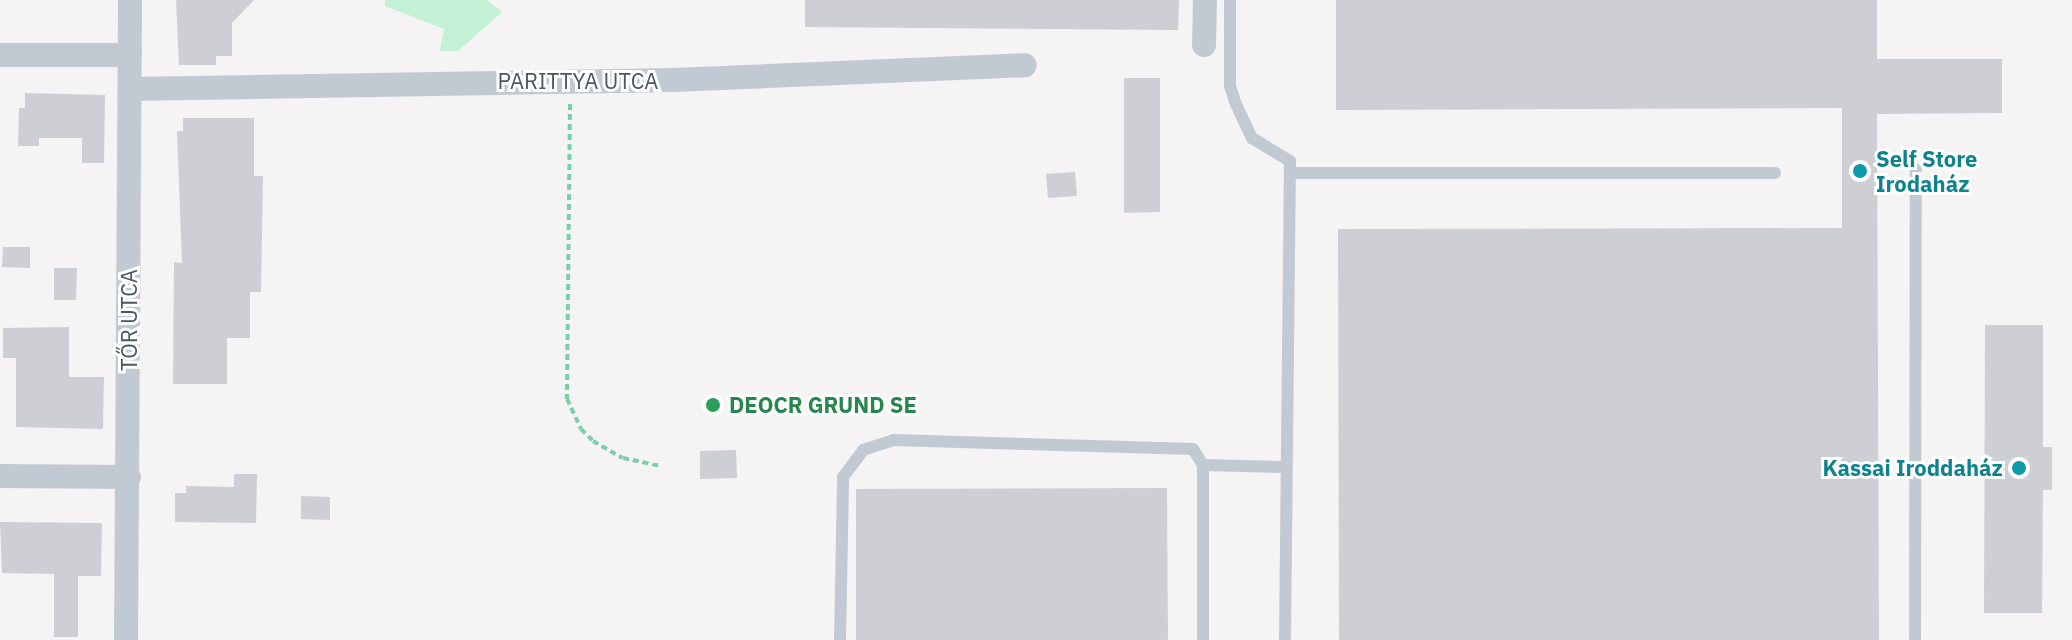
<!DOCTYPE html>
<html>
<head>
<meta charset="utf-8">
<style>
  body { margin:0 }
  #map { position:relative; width:2072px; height:640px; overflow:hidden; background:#f5f3f3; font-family:"IBM Plex Sans",sans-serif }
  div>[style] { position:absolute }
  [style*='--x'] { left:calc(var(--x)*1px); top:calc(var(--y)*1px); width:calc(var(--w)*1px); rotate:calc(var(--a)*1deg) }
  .green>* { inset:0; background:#c3f1d5 }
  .building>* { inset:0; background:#cdcfd5 }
  .path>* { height:4px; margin-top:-2px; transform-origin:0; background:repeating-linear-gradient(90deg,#7ad0a6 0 6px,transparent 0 10px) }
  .lane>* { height:12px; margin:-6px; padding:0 6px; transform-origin:6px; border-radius:6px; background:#c1cad2 }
  .street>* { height:24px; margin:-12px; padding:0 12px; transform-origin:12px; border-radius:12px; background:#c1cad2 }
  .dots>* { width:22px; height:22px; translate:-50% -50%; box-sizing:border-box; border:4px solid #fff; border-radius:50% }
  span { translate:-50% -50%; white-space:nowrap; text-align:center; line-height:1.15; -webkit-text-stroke:6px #fff; paint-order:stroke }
  .street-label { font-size:22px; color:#4a5661 }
  .culture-label { font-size:22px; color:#0d838f; font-weight:700 }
  .left { translate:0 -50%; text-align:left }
  .right { translate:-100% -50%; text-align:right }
  .leisure-label { font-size:22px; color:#27864d; font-weight:700 }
</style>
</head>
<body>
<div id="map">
  <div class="green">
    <i style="clip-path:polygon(385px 0,487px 0,502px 12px,458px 51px,440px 51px,444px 29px,385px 6px)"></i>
  </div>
  <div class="building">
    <i style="clip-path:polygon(176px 0,254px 0,232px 23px,232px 56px,216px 56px,216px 65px,179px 65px)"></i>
    <i style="clip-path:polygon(805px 0,1179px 0,1178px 30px,805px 27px)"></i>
    <i style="clip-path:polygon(1336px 0,1877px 0,1877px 59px,2002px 59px,2002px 113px,1877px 114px,1879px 640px,1339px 640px,1338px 229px,1842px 228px,1842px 108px,1336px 110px)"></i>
    <i style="clip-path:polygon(1124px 78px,1160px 78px,1160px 212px,1124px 213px)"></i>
    <i style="clip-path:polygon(25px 93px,105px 95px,104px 163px,82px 163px,82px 138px,39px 138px,39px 146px,18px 146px,19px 108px,25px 108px)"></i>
    <i style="clip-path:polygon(183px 118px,254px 118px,254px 176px,263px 176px,261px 292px,250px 292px,250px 338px,227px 338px,227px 384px,173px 384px,174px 262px,182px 263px,177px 131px,183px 131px)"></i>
    <i style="clip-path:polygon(1075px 172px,1077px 196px,1048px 198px,1046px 174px)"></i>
    <i style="clip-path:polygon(3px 247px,30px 247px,30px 268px,2px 267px)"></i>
    <i style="clip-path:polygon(54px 268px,77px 268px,76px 300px,54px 300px)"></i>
    <i style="clip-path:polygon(1985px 325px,2043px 325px,2043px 447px,2052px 447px,2052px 490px,2043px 490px,2042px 613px,1984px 613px)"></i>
    <i style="clip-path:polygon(69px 327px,69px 377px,104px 377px,103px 429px,16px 427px,16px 358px,3px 358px,3px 328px)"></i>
    <i style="clip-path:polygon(736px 450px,737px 478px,700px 479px,700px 451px)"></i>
    <i style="clip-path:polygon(234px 474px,257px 474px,256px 523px,175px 522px,175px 493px,186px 493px,186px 486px,234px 487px)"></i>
    <i style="clip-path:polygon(1167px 488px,1168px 640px,856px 640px,856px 489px)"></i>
    <i style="clip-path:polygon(301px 496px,330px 497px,330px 520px,301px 519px)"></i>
    <i style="clip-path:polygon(0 522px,102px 523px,101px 576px,78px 576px,78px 637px,54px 637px,54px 574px,2px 573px)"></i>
  </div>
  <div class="path">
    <i style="--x:570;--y:104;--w:295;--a:90.6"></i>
    <i style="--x:567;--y:399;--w:33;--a:65"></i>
    <i style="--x:581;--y:429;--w:17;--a:45"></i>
    <i style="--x:593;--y:441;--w:34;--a:30"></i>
    <i style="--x:623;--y:458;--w:39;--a:12"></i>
  </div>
  <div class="lane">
    <i style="--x:1230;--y:0;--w:86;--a:90"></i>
    <i style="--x:1230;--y:86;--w:19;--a:72"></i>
    <i style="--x:1236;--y:104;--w:38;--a:65"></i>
    <i style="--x:1252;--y:138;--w:44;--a:31.2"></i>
    <i style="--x:1290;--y:161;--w:479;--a:90.6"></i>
    <i style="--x:1290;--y:173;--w:485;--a:0"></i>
    <i style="--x:1203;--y:465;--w:83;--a:1.4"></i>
    <i style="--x:840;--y:640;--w:163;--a:-88.9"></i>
    <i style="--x:843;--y:477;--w:34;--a:-53"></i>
    <i style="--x:863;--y:450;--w:32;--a:-18"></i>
    <i style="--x:893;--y:440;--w:300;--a:1.7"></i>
    <i style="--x:1193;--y:449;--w:19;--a:58"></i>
    <i style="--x:1203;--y:465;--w:175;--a:90"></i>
    <i style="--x:1915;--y:640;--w:471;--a:-89.9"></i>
  </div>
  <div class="street">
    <i style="--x:1204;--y:45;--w:45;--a:-88.7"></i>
    <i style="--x:0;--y:55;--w:130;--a:0"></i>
    <i style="--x:130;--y:89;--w:543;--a:-0.95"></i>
    <i style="--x:673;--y:80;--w:352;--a:-2.4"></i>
    <i style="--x:0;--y:476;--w:129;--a:0.4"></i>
    <i style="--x:126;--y:640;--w:640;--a:-89.64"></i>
  </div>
  <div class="dots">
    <i style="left:1860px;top:171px;background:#0f9aa8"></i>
    <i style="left:713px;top:405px;background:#2e9e5b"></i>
    <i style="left:2019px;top:468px;background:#0f9aa8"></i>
  </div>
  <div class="street-label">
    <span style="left:578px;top:81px">PARITTYA UTCA</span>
    <span style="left:129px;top:320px;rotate:-90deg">TŐR UTCA</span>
  </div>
  <div class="culture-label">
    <span class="left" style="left:1876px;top:171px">Self Store<br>Irodaház</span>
    <span class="right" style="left:2003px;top:468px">Kassai Iroddaház</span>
  </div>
  <div class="leisure-label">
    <span class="left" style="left:729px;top:405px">DEOCR GRUND SE</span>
  </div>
</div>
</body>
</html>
